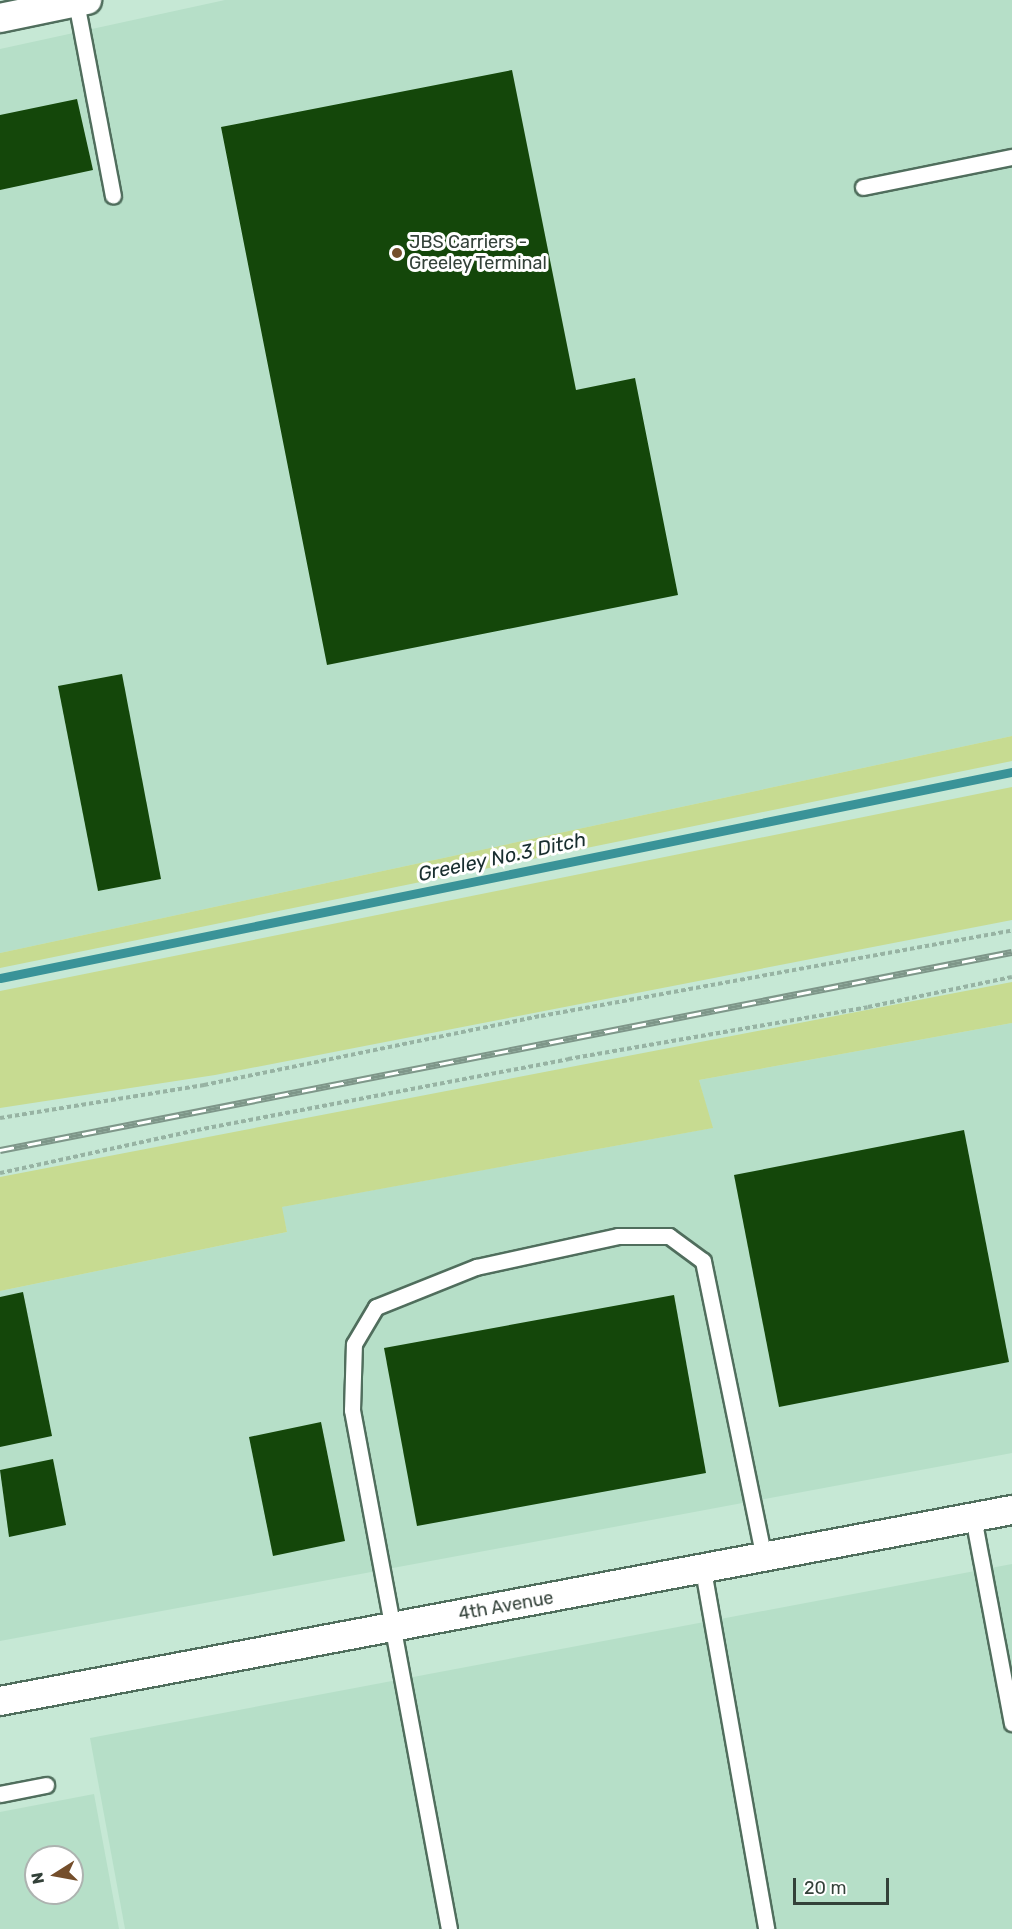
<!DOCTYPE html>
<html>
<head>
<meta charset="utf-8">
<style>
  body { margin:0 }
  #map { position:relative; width:1012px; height:1929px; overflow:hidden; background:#c6e8d5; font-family:Rubik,sans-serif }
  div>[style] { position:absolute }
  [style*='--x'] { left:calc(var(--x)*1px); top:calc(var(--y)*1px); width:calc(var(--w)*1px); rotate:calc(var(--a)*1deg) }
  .built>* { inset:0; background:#b6dfc8 }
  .green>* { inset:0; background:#c7db91 }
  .stream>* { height:9px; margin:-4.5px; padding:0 4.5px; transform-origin:4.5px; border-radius:4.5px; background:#3a9398 }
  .building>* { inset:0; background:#14470a }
  .path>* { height:4px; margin-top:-2px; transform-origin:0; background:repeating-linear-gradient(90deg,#97b3a3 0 4.5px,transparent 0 7.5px) }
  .roads { filter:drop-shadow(2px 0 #506e5d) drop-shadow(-2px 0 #506e5d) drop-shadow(0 2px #506e5d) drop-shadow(0 -2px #506e5d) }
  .service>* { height:15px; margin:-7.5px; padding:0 7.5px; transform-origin:7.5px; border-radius:7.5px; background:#fff }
  .minor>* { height:28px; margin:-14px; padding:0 14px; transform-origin:14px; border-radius:14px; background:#fff }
  .rail>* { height:7px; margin-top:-3.5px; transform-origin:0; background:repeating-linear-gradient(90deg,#fff 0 14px,#7e9689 0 28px); box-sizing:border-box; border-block:2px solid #7e9689 }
  .dots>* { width:16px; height:16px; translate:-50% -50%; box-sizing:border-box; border:3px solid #fff; border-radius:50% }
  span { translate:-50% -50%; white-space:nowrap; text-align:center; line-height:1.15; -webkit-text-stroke:6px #fff; paint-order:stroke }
  .poi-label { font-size:18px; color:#334139 }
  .left { translate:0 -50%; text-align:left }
  .street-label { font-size:18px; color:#334139 }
  .water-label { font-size:20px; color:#192e2f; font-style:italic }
  .north { position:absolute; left:24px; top:1845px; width:60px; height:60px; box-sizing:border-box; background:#fff; border:2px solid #adb3b0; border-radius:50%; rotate:259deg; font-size:16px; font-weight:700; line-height:24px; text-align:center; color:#334139 }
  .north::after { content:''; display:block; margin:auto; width:21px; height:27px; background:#744e2b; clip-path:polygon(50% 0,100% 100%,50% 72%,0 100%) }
  .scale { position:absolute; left:793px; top:1878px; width:96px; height:27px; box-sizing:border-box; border:3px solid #334139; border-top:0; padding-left:8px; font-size:18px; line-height:21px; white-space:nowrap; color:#334139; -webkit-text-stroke:4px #fff; paint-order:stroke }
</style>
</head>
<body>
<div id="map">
  <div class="built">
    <i style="clip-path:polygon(225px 0,1012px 0,1012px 736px,0 953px,0 49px)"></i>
    <i style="clip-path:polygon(1012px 1023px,1012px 1453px,0 1641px,0 1291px,287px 1232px,281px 1207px,712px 1128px,699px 1080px)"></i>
    <i style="clip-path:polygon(1012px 1564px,1012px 1929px,125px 1929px,90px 1738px)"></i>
    <i style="clip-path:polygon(evenodd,94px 1794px,119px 1929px,0 1929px,0 1812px,94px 1794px,36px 1857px,72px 1857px,72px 1893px,36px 1893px,36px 1857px)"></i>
  </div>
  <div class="green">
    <i style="clip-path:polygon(1012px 736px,1012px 761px,0 968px,0 953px)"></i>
    <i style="clip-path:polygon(1012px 787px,1012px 920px,215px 1075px,0 1108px,0 991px)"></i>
    <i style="clip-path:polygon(1012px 982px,1012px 1023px,699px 1080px,713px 1128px,282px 1207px,287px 1232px,0 1291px,0 1177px)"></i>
  </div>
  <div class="stream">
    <i style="--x:0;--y:978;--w:1033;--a:-11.51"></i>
  </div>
  <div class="building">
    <i style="clip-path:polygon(512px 70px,576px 390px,635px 378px,678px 595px,327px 665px,221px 127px)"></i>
    <i style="clip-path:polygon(77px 99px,93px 170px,0 190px,0 115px)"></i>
    <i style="clip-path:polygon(122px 674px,161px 879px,98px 891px,58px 686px)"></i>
    <i style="clip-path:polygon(964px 1130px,1009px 1362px,779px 1407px,734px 1175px)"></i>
    <i style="clip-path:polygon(23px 1292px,52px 1436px,0 1447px,0 1297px)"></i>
    <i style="clip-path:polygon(674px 1295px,706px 1473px,417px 1526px,384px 1348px)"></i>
    <i style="clip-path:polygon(321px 1422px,345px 1541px,273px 1556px,249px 1437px)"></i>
    <i style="clip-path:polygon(53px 1459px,66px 1525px,9px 1537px,0 1470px)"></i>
  </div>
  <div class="path">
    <i style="--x:0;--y:1118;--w:207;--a:-9.2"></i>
    <i style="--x:204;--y:1085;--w:344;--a:-11.6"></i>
    <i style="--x:541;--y:1016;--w:479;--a:-10.3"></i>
    <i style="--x:0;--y:1173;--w:202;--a:-12.3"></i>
    <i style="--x:197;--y:1130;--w:378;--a:-10.8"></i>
    <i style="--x:568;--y:1059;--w:304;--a:-9.8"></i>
    <i style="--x:868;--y:1007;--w:147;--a:-11.8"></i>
  </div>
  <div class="roads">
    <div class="service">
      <i style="--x:76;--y:2;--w:197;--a:79.2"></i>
      <i style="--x:863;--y:187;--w:152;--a:-11.4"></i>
      <i style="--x:973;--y:1517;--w:210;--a:79.3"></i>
      <i style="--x:703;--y:1570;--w:364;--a:80"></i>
      <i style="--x:0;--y:1794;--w:47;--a:-11.1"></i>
      <i style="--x:449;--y:1929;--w:528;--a:-100.59"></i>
      <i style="--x:352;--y:1410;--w:66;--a:-88.3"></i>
      <i style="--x:354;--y:1344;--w:43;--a:-59.3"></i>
      <i style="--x:376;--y:1307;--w:108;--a:-21.8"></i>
      <i style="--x:476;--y:1267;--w:145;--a:-12.3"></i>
      <i style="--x:618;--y:1236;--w:51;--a:0"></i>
      <i style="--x:669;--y:1236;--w:42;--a:36.3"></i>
      <i style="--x:703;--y:1261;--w:304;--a:78.4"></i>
    </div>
    <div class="minor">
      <i style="--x:0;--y:18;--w:89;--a:-11.7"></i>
      <i style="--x:0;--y:1701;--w:1030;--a:-10.69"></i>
    </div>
  </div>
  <div class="rail">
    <i style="--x:0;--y:1150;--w:1031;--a:-11.07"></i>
  </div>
  <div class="dots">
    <i style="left:397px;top:253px;background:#744e2b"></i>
  </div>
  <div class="poi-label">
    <span class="left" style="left:409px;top:253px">JBS Carriers -<br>Greeley Terminal</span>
  </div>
  <div class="street-label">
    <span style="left:506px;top:1606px;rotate:-10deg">4th Avenue</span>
  </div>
  <div class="water-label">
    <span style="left:502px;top:857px;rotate:-12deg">Greeley No.3 Ditch</span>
  </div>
  <div class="north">N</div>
  <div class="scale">20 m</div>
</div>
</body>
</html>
